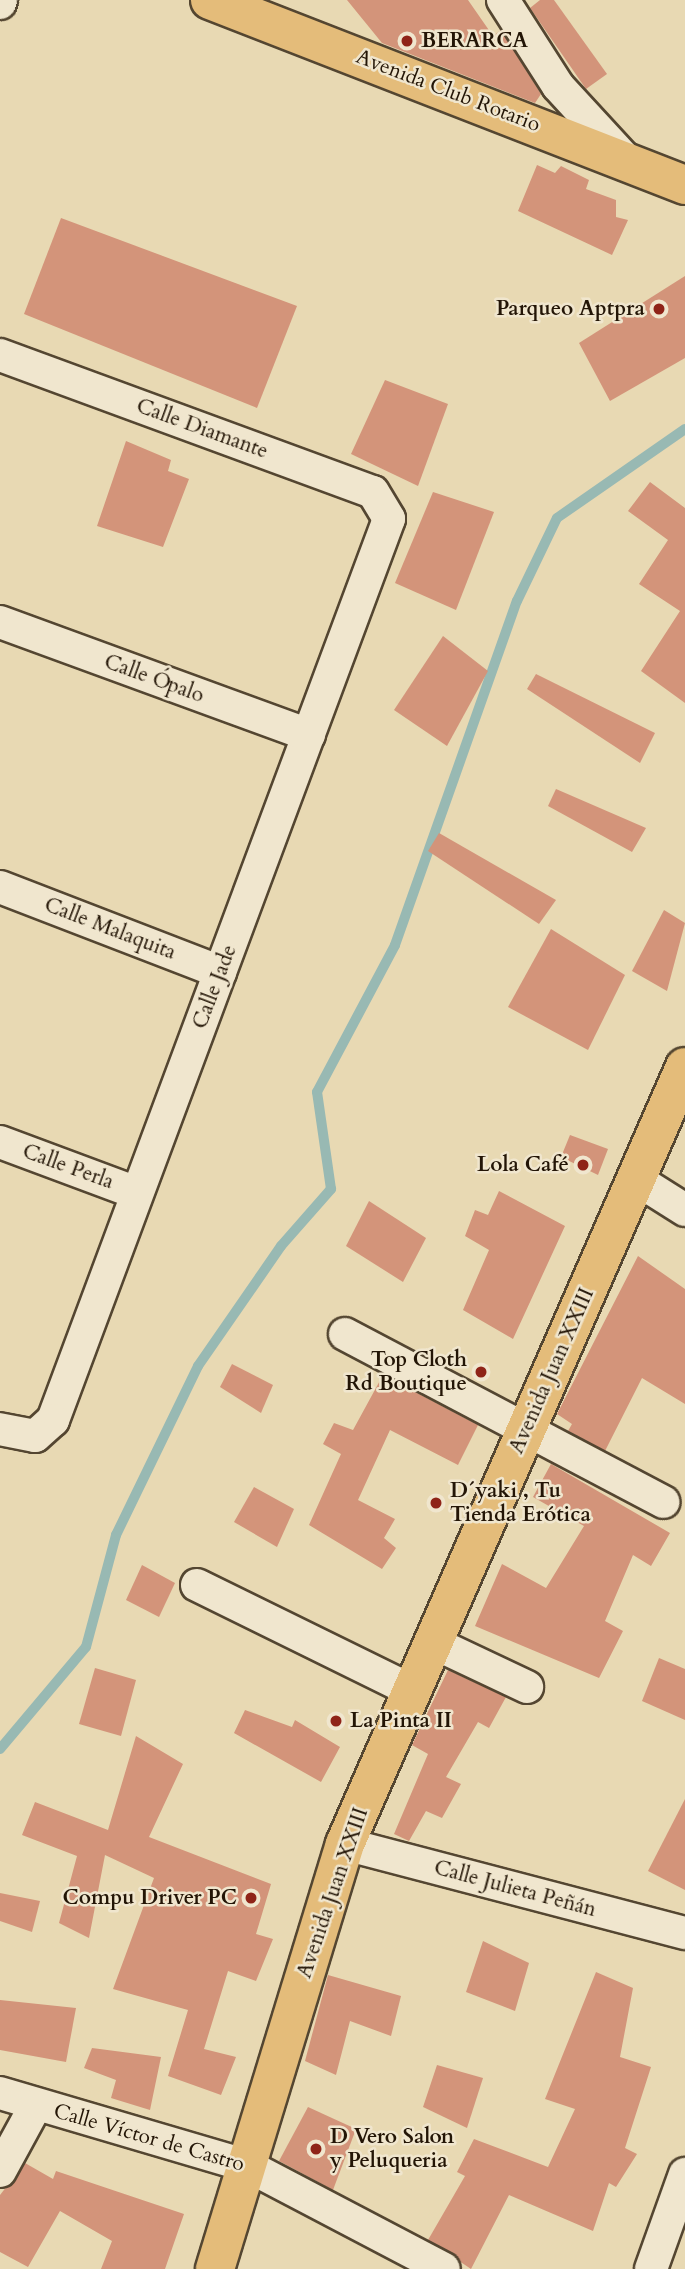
<!DOCTYPE html>
<html>
<head>
<meta charset="utf-8">
<style>
  body { margin:0 }
  #map { position:relative; width:685px; height:2269px; overflow:hidden; background:#e8d9b3; font-family:Cardo,serif }
  div>[style] { position:absolute }
  [style*='--x'] { left:calc(var(--x)*1px); top:calc(var(--y)*1px); width:calc(var(--w)*1px); rotate:calc(var(--a)*1deg) }
  .stream>* { height:10px; margin:-5px; padding:0 5px; transform-origin:5px; border-radius:5px; background:#98b9b3 }
  .building>* { inset:0; background:#d3947a }
  .roads { filter:drop-shadow(2px 0 #544631) drop-shadow(-2px 0 #544631) drop-shadow(0 2px #544631) drop-shadow(0 -2px #544631) }
  .minor>* { height:32px; margin:-16px; padding:0 16px; transform-origin:16px; border-radius:16px; background:#f0e6ce }
  .major>* { height:38px; margin:-19px; padding:0 19px; transform-origin:19px; border-radius:19px; background:#e4bc7a }
  .dots>* { width:19px; height:19px; translate:-50% -50%; box-sizing:border-box; border:4px solid #f0e6ce; border-radius:50% }
  span { translate:-50% -50%; white-space:nowrap; text-align:center; line-height:1.15; -webkit-text-stroke:5px #f0e6ce; paint-order:stroke }
  .poi-label { font-size:21px; color:#231506; font-weight:700 }
  .left { translate:0 -50%; text-align:left }
  .right { translate:-100% -50%; text-align:right }
  .street-label { font-size:21px; color:#231506 }
</style>
</head>
<body>
<div id="map">
  <div class="stream">
    <i style="--x:0;--y:1749;--w:133;--a:-49.9"></i>
    <i style="--x:86;--y:1647;--w:116;--a:-75"></i>
    <i style="--x:116;--y:1535;--w:188;--a:-64.1"></i>
    <i style="--x:198;--y:1366;--w:146;--a:-55.3"></i>
    <i style="--x:281;--y:1246;--w:76;--a:-48.7"></i>
    <i style="--x:331;--y:1189;--w:98;--a:-98.2"></i>
    <i style="--x:317;--y:1092;--w:166;--a:-62"></i>
    <i style="--x:395;--y:945;--w:365;--a:-70.5"></i>
    <i style="--x:517;--y:601;--w:92;--a:-64.3"></i>
    <i style="--x:557;--y:518;--w:156;--a:-34.8"></i>
  </div>
  <div class="building">
    <i style="clip-path:polygon(347px 0,468px 0,493px 36px,501px 30px,541px 94px,535px 103px,382px 43px)"></i>
    <i style="clip-path:polygon(540px 0,554px 0,607px 74px,586px 89px,530px 8px)"></i>
    <i style="clip-path:polygon(537px 165px,555px 173px,561px 166px,589px 180px,586px 189px,616px 200px,616px 217px,628px 220px,612px 255px,518px 211px)"></i>
    <i style="clip-path:polygon(61px 218px,297px 306px,257px 408px,24px 314px)"></i>
    <i style="clip-path:polygon(685px 276px,685px 358px,610px 401px,579px 343px)"></i>
    <i style="clip-path:polygon(385px 380px,448px 404px,418px 486px,351px 454px)"></i>
    <i style="clip-path:polygon(126px 441px,171px 460px,168px 471px,189px 479px,163px 547px,97px 526px)"></i>
    <i style="clip-path:polygon(650px 482px,685px 508px,685px 703px,641px 671px,680px 611px,639px 584px,668px 540px,628px 511px)"></i>
    <i style="clip-path:polygon(433px 492px,494px 512px,456px 610px,395px 583px)"></i>
    <i style="clip-path:polygon(443px 636px,488px 671px,447px 746px,394px 710px)"></i>
    <i style="clip-path:polygon(536px 674px,655px 733px,640px 763px,527px 689px)"></i>
    <i style="clip-path:polygon(556px 789px,646px 828px,632px 852px,548px 806px)"></i>
    <i style="clip-path:polygon(439px 833px,556px 900px,539px 924px,428px 851px)"></i>
    <i style="clip-path:polygon(664px 910px,685px 923px,667px 991px,632px 971px)"></i>
    <i style="clip-path:polygon(551px 929px,625px 975px,588px 1050px,508px 1007px)"></i>
    <i style="clip-path:polygon(570px 1135px,608px 1149px,598px 1175px,561px 1157px)"></i>
    <i style="clip-path:polygon(499px 1191px,565px 1226px,513px 1339px,463px 1310px,489px 1250px,465px 1236px,475px 1210px,488px 1215px)"></i>
    <i style="clip-path:polygon(369px 1201px,426px 1238px,403px 1282px,346px 1246px)"></i>
    <i style="clip-path:polygon(638px 1256px,685px 1289px,685px 1404px,642px 1378px,605px 1451px,568px 1431px,572px 1424px,557px 1414px)"></i>
    <i style="clip-path:polygon(232px 1364px,273px 1385px,261px 1413px,220px 1387px)"></i>
    <i style="clip-path:polygon(383px 1375px,478px 1425px,458px 1465px,390px 1430px,358px 1500px,395px 1519px,384px 1538px,396px 1548px,382px 1569px,309px 1525px,341px 1454px,323px 1444px,334px 1423px,353px 1430px)"></i>
    <i style="clip-path:polygon(551px 1464px,670px 1533px,651px 1566px,633px 1555px,605px 1621px,623px 1631px,599px 1678px,475px 1626px,502px 1564px,546px 1588px,584px 1526px,533px 1497px)"></i>
    <i style="clip-path:polygon(254px 1487px,294px 1509px,277px 1547px,234px 1522px)"></i>
    <i style="clip-path:polygon(142px 1565px,175px 1583px,159px 1617px,126px 1600px)"></i>
    <i style="clip-path:polygon(659px 1658px,685px 1669px,685px 1720px,642px 1701px)"></i>
    <i style="clip-path:polygon(95px 1668px,136px 1680px,121px 1736px,79px 1724px)"></i>
    <i style="clip-path:polygon(448px 1670px,506px 1697px,489px 1728px,478px 1722px,446px 1777px,461px 1784px,442px 1818px,426px 1811px,409px 1841px,394px 1834px,428px 1754px,412px 1745px)"></i>
    <i style="clip-path:polygon(245px 1710px,292px 1727px,295px 1720px,340px 1747px,321px 1782px,234px 1733px)"></i>
    <i style="clip-path:polygon(136px 1736px,183px 1764px,149px 1837px,271px 1884px,256px 1934px,273px 1939px,256px 1981px,228px 1971px,204px 2049px,236px 2057px,221px 2095px,168px 2076px,188px 2010px,113px 1989px,154px 1878px,105px 1855px,89px 1938px,59px 1923px,77px 1856px,22px 1835px,35px 1802px,108px 1830px)"></i>
    <i style="clip-path:polygon(685px 1799px,685px 1890px,648px 1871px)"></i>
    <i style="clip-path:polygon(0 1893px,40px 1901px,32px 1932px,0 1921px)"></i>
    <i style="clip-path:polygon(483px 1941px,529px 1963px,515px 2011px,466px 1992px)"></i>
    <i style="clip-path:polygon(596px 1972px,633px 1988px,620px 2057px,651px 2067px,625px 2148px,637px 2154px,616px 2187px,609px 2183px,593px 2231px,509px 2195px,471px 2269px,428px 2240px,465px 2176px,457px 2172px,474px 2139px,548px 2167px,575px 2109px,545px 2099px)"></i>
    <i style="clip-path:polygon(328px 1975px,401px 1996px,391px 2036px,350px 2021px,336px 2075px,305px 2061px)"></i>
    <i style="clip-path:polygon(0 2000px,76px 2008px,66px 2062px,0 2050px)"></i>
    <i style="clip-path:polygon(92px 2048px,161px 2057px,150px 2110px,111px 2098px,116px 2080px,84px 2068px)"></i>
    <i style="clip-path:polygon(437px 2065px,483px 2078px,467px 2128px,423px 2107px)"></i>
    <i style="clip-path:polygon(308px 2107px,356px 2129px,333px 2190px,279px 2161px)"></i>
    <i style="clip-path:polygon(25px 2163px,53px 2179px,56px 2171px,184px 2214px,165px 2269px,101px 2269px,112px 2241px,60px 2211px,28px 2267px,0 2252px,0 2195px)"></i>
  </div>
  <div class="roads">
    <div class="minor">
      <i style="--x:503;--y:0;--w:102;--a:57.4"></i>
      <i style="--x:558;--y:86;--w:100;--a:47.4"></i>
      <i style="--x:0;--y:3;--w:3;--a:-72"></i>
      <i style="--x:0;--y:355;--w:397;--a:20.2"></i>
      <i style="--x:373;--y:492;--w:31;--a:59"></i>
      <i style="--x:389;--y:519;--w:962;--a:110.45"></i>
      <i style="--x:53;--y:1420;--w:24;--a:138"></i>
      <i style="--x:35;--y:1436;--w:36;--a:-169"></i>
      <i style="--x:0;--y:622;--w:329;--a:20.1"></i>
      <i style="--x:0;--y:887;--w:236;--a:21.1"></i>
      <i style="--x:0;--y:1142;--w:146;--a:20.4"></i>
      <i style="--x:636;--y:1179;--w:58;--a:32.3"></i>
      <i style="--x:345;--y:1334;--w:360;--a:27.8"></i>
      <i style="--x:197;--y:1585;--w:240;--a:26.2"></i>
      <i style="--x:434;--y:1643;--w:103;--a:25.3"></i>
      <i style="--x:345;--y:1844;--w:351;--a:14.7"></i>
      <i style="--x:0;--y:2093;--w:259;--a:16.4"></i>
      <i style="--x:248;--y:2166;--w:221;--a:27.7"></i>
      <i style="--x:0;--y:2171;--w:75;--a:-61.4"></i>
      <i style="--x:651;--y:2269;--w:101;--a:-70.3"></i>
    </div>
    <div class="major">
      <i style="--x:210;--y:0;--w:510;--a:21.28"></i>
      <i style="--x:215;--y:2269;--w:444;--a:-73"></i>
      <i style="--x:345;--y:1844;--w:848;--a:-66.37"></i>
    </div>
  </div>
  <div class="dots">
    <i style="left:407px;top:41px;background:#8f2418"></i>
    <i style="left:659px;top:309px;background:#8f2418"></i>
    <i style="left:583px;top:1165px;background:#8f2418"></i>
    <i style="left:481px;top:1372px;background:#8f2418"></i>
    <i style="left:436px;top:1503px;background:#8f2418"></i>
    <i style="left:336px;top:1721px;background:#8f2418"></i>
    <i style="left:251px;top:1898px;background:#8f2418"></i>
    <i style="left:316px;top:2149px;background:#8f2418"></i>
  </div>
  <div class="poi-label">
    <span class="left" style="left:421px;top:41px">BERARCA</span>
    <span class="right" style="left:645px;top:309px">Parqueo Aptpra</span>
    <span class="right" style="left:569px;top:1165px">Lola Café</span>
    <span class="right" style="left:467px;top:1372px">Top Cloth<br>Rd Boutique</span>
    <span class="left" style="left:450px;top:1503px">D´yaki , Tu<br>Tienda Erótica</span>
    <span class="left" style="left:350px;top:1721px">La Pinta II</span>
    <span class="right" style="left:237px;top:1898px">Compu Driver PC</span>
    <span class="left" style="left:330px;top:2149px">D Vero Salon<br>y Peluqueria</span>
  </div>
  <div class="street-label">
    <span style="left:448px;top:91px;rotate:21deg">Avenida Club Rotario</span>
    <span style="left:202px;top:429px;rotate:20deg">Calle Diamante</span>
    <span style="left:154px;top:679px;rotate:20deg">Calle Ópalo</span>
    <span style="left:110px;top:929px;rotate:21deg">Calle Malaquita</span>
    <span style="left:215px;top:987px;rotate:-69deg">Calle Jade</span>
    <span style="left:68px;top:1167px;rotate:20deg">Calle Perla</span>
    <span style="left:552px;top:1371px;rotate:-66deg">Avenida Juan XXIII</span>
    <span style="left:515px;top:1889px;rotate:15deg">Calle Julieta Peñán</span>
    <span style="left:333px;top:1893px;rotate:-71deg">Avenida Juan XXIII</span>
    <span style="left:149px;top:2138px;rotate:16deg">Calle Víctor de Castro</span>
  </div>
</div>
</body>
</html>
